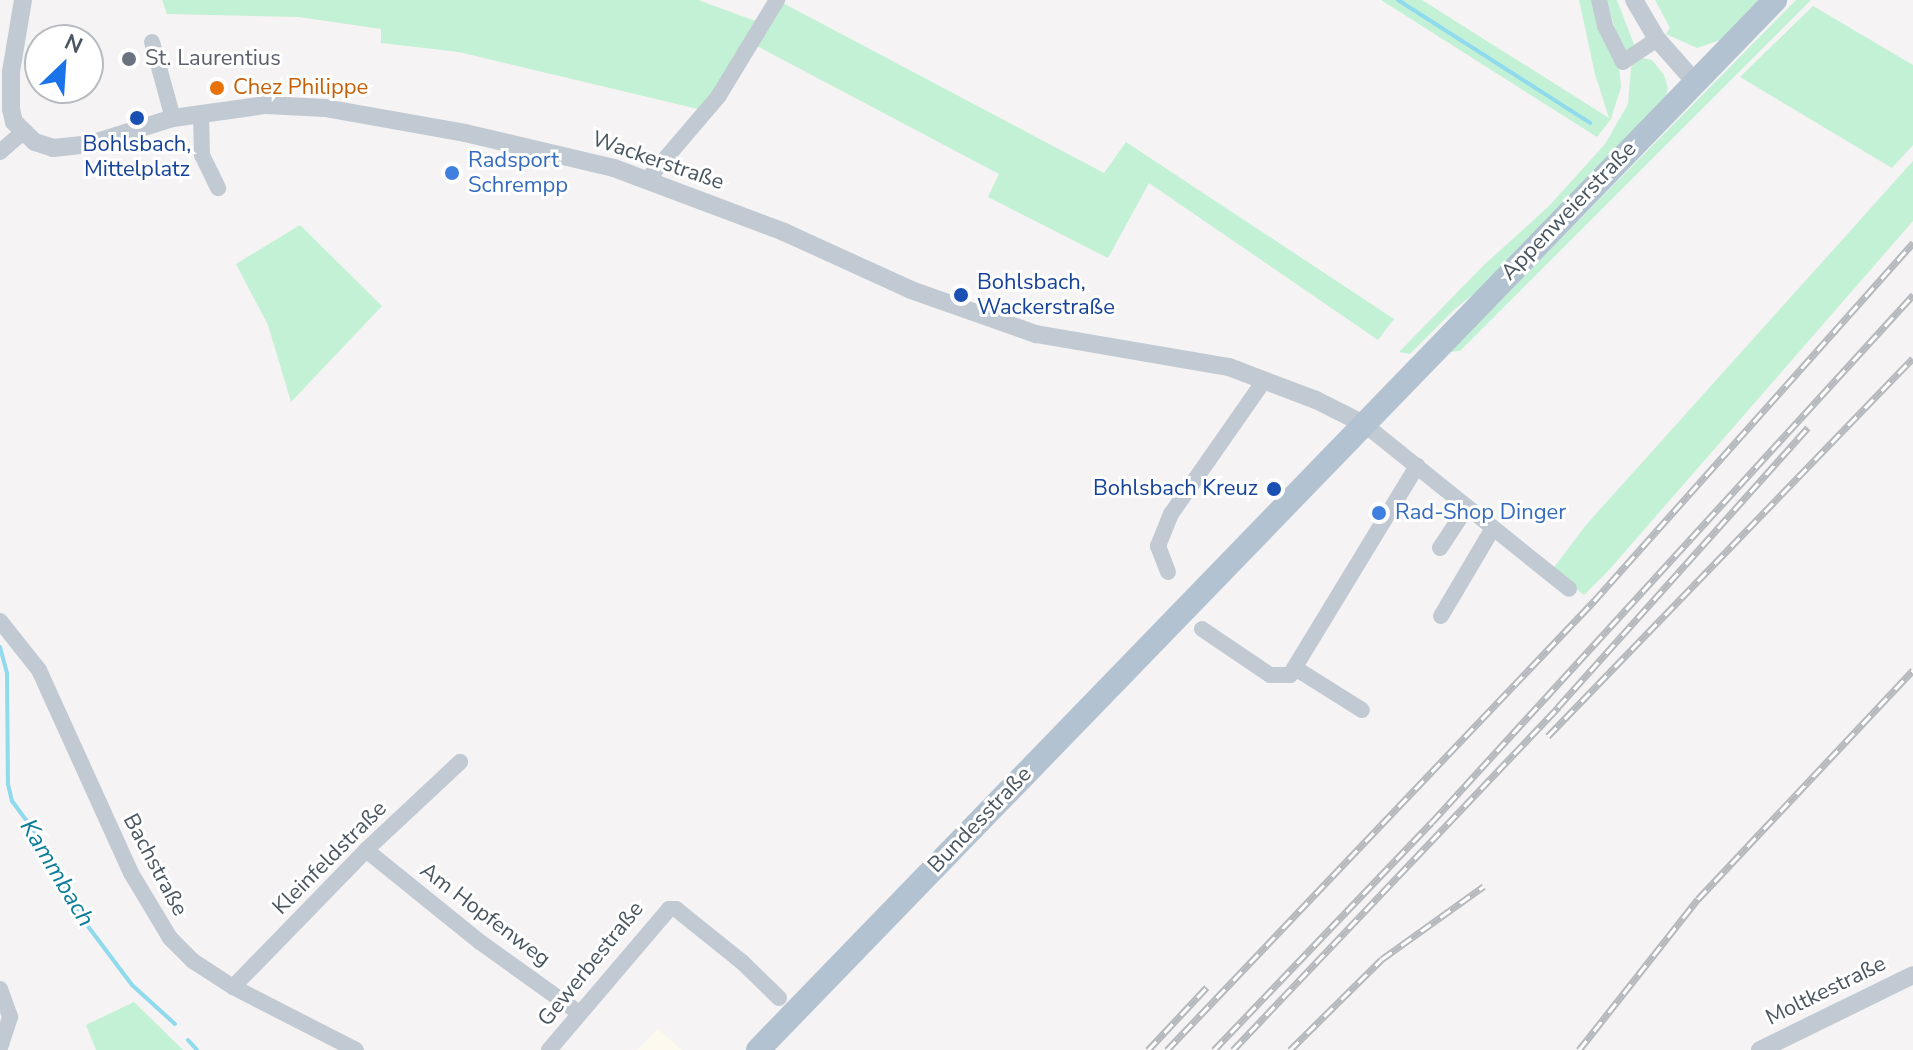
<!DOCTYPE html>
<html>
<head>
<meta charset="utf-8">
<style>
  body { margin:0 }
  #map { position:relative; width:1913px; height:1050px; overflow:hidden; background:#f5f3f3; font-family:"Nunito Sans",sans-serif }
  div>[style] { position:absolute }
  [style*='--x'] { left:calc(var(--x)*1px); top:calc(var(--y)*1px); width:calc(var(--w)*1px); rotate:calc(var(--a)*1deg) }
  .commercial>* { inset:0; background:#fdf9ef }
  .green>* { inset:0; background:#c3f1d5 }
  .stream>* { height:4px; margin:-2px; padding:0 2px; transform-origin:2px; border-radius:2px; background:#90daee }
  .minor>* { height:16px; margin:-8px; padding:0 8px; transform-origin:8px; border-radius:8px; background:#c1cad2 }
  .tertiary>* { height:18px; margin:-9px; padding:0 9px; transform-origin:9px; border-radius:9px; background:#c1cad2 }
  .primary>* { height:24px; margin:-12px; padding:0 12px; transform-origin:12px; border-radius:12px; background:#b3c2d1 }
  .rail>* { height:7px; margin-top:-3.5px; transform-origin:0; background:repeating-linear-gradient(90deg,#fff 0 12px,#b5b8bd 0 24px); box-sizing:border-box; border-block:2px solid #b5b8bd }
  .dots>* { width:22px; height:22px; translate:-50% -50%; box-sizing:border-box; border:4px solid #fff; border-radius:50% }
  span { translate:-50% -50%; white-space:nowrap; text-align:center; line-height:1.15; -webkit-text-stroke:6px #fff; paint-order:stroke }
  .worship-label { font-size:22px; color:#5b616d }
  .left { translate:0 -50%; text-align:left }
  .food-label { font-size:22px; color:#c56008 }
  .transit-label { font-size:22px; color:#164399 }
  .right { translate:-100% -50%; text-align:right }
  .shop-label { font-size:22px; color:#366cbe }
  .street-label { font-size:22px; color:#4a5661 }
  .water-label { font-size:24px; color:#0c7c9b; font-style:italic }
  .north { position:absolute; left:24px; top:24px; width:80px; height:80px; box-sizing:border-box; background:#fff; border:2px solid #b7bbc0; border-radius:50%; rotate:25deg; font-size:22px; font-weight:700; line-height:32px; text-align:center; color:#4a5661 }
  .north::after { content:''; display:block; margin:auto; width:28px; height:36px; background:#1a73e8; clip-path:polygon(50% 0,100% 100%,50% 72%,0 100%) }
</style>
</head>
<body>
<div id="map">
  <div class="commercial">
    <i style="clip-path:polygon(658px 1029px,682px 1050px,637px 1050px)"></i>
  </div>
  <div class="green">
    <i style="clip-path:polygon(162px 0,698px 0,761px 23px,702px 110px,459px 52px,381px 43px,381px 29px,299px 17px,167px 14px)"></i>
    <i style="clip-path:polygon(1381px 0,1422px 0,1609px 118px,1595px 74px,1579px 0,1595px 0,1619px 66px,1621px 87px,1611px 119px,1597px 137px)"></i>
    <i style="clip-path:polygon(1606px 0,1617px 0,1635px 47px,1628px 51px,1621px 47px)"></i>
    <i style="clip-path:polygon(1655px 0,1759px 0,1720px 40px,1697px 48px,1666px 34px,1670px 28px)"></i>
    <i style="clip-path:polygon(1796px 0,1811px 0,1460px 351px,1449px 352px)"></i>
    <i style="clip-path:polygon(781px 2px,1104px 173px,1126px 142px,1394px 319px,1378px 340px,1149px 183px,1108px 258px,988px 197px,999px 174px,757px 46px)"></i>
    <i style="clip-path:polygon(1813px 6px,1913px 65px,1913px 145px,1892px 168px,1740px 77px)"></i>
    <i style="clip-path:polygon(1642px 58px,1652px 60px,1664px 75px,1668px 88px,1665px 100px,1491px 280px,1455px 309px,1410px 354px,1399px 352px,1484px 265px,1549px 206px,1605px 144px,1628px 104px,1631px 67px)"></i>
    <i style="clip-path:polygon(1913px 161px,1913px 221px,1609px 570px,1584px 595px,1552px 570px,1586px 525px)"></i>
    <i style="clip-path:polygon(300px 225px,382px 306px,291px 402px,268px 325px,236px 264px)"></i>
    <i style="clip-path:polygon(134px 1002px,183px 1050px,96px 1050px,86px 1025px)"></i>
  </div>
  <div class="stream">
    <i style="--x:1398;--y:0;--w:228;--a:32.6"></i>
    <i style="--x:0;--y:647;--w:28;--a:75"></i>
    <i style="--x:7;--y:674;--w:110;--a:89.5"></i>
    <i style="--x:8;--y:784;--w:17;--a:77"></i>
    <i style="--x:12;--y:801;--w:62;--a:53.5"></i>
    <i style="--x:49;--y:851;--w:40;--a:68"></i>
    <i style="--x:64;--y:888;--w:39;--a:59"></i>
    <i style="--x:84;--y:921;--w:80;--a:53.1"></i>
    <i style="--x:132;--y:985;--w:58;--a:42.2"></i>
    <i style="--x:188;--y:1040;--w:13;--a:48"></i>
  </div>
  <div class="minor">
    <i style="--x:1599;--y:0;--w:27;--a:77"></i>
    <i style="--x:1605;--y:26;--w:40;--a:63.4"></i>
    <i style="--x:1623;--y:62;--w:41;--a:-34.1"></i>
    <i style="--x:152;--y:42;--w:79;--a:74.6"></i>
    <i style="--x:201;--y:114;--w:41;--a:88.6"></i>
    <i style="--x:202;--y:155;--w:37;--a:64"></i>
    <i style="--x:0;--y:152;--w:29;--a:-41"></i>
    <i style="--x:647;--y:180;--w:109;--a:-49.5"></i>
    <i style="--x:718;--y:97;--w:114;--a:-58.7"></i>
    <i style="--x:1364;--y:424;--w:263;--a:38.8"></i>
    <i style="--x:1440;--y:548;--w:49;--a:-56.6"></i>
    <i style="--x:1168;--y:572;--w:28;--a:-111"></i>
    <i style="--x:1158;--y:546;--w:35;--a:-68"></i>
    <i style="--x:1171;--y:514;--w:161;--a:-55.1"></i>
    <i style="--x:1441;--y:616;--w:102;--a:-59.4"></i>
    <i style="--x:0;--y:621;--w:63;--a:51.5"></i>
    <i style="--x:39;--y:670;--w:223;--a:65.6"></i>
    <i style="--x:131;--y:873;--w:76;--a:59"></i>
    <i style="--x:170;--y:938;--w:33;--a:45"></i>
    <i style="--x:193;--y:961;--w:48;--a:33"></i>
    <i style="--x:233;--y:987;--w:138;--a:27.1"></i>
    <i style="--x:1202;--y:629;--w:82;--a:34.1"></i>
    <i style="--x:1270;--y:675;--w:20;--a:0"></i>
    <i style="--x:1290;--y:675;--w:245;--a:-58.7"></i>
    <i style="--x:1295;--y:668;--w:79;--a:32.1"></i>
    <i style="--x:366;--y:850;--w:146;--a:38.9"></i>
    <i style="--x:480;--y:942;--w:122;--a:35.6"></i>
    <i style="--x:233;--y:987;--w:191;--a:-45.8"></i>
    <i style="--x:366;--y:850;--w:129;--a:-43.1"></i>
    <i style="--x:0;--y:989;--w:30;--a:70"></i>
    <i style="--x:10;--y:1017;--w:32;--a:108"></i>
    <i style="--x:549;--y:1050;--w:185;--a:-49.6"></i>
    <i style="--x:669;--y:909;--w:7;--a:0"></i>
    <i style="--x:676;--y:909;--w:83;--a:38.7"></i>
    <i style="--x:741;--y:961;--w:53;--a:44.2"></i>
  </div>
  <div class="tertiary">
    <i style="--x:23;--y:0;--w:73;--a:99.5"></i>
    <i style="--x:11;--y:72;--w:37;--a:90"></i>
    <i style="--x:11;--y:109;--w:13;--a:77"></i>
    <i style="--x:14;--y:122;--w:29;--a:44"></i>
    <i style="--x:35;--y:142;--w:19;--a:18"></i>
    <i style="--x:53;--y:148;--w:37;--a:-6"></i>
    <i style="--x:90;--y:144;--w:87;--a:-17.4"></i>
    <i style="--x:173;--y:118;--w:94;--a:-8"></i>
    <i style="--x:266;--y:105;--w:59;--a:2.9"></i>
    <i style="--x:325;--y:108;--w:142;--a:10.1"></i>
    <i style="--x:465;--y:133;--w:153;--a:13.2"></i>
    <i style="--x:614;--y:168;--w:182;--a:20.6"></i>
    <i style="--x:784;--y:232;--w:140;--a:24.5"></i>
    <i style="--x:911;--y:290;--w:133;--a:19.4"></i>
    <i style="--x:1036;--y:334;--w:196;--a:9.7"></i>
    <i style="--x:1229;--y:367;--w:93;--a:20.8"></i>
    <i style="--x:1316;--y:400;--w:54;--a:26.6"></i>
    <i style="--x:1634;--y:0;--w:45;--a:59.5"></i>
    <i style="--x:1657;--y:39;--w:57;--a:48.5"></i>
    <i style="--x:1760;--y:1050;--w:170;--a:-26.1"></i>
  </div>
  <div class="primary">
    <i style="--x:758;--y:1050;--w:1462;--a:-45.91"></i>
  </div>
  <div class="rail">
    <i style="--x:1548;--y:736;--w:525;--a:-46"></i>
    <i style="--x:1148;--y:1050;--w:86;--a:-46.9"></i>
    <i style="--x:1167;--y:1050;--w:620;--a:-46.44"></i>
    <i style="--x:1594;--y:601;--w:480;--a:-48.3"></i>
    <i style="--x:1214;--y:1050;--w:315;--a:-46.3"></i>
    <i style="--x:1432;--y:822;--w:714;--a:-47.61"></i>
    <i style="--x:1233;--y:1050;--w:473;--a:-46.5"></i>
    <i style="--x:1558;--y:707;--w:375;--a:-48.2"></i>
    <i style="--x:1290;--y:1050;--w:129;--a:-44.7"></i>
    <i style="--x:1382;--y:959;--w:125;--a:-35.6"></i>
    <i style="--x:1579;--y:1050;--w:192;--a:-51.8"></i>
    <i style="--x:1698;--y:899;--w:314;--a:-46.8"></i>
  </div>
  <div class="dots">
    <i style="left:129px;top:59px;background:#6b7280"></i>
    <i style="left:217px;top:88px;background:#e8710a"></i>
    <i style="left:137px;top:118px;background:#1a4fb4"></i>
    <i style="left:452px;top:173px;background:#3f7fe0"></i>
    <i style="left:961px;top:295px;background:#1a4fb4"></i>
    <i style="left:1274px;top:489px;background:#1a4fb4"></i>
    <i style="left:1379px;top:513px;background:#3f7fe0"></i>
  </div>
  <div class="worship-label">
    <span class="left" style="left:145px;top:59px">St. Laurentius</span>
  </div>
  <div class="food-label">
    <span class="left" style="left:233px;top:88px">Chez Philippe</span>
  </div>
  <div class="transit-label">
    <span style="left:137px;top:157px">Bohlsbach,<br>Mittelplatz</span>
    <span class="left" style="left:977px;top:295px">Bohlsbach,<br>Wackerstraße</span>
    <span class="right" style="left:1258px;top:489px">Bohlsbach Kreuz</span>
  </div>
  <div class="shop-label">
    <span class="left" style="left:468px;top:173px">Radsport<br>Schrempp</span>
    <span class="left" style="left:1395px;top:513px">Rad-Shop Dinger</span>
  </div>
  <div class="street-label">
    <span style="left:658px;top:161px;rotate:19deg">Wackerstraße</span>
    <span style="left:1569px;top:211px;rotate:-46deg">Appenweierstraße</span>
    <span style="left:980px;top:820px;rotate:-46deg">Bundesstraße</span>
    <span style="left:330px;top:858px;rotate:-45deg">Kleinfeldstraße</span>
    <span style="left:155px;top:865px;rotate:62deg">Bachstraße</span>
    <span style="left:485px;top:915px;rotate:37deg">Am Hopfenweg</span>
    <span style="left:591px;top:964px;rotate:-51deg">Gewerbestraße</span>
    <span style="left:1826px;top:991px;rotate:-26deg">Moltkestraße</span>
  </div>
  <div class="water-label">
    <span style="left:57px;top:873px;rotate:59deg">Kammbach</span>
  </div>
  <div class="north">N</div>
</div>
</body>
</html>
